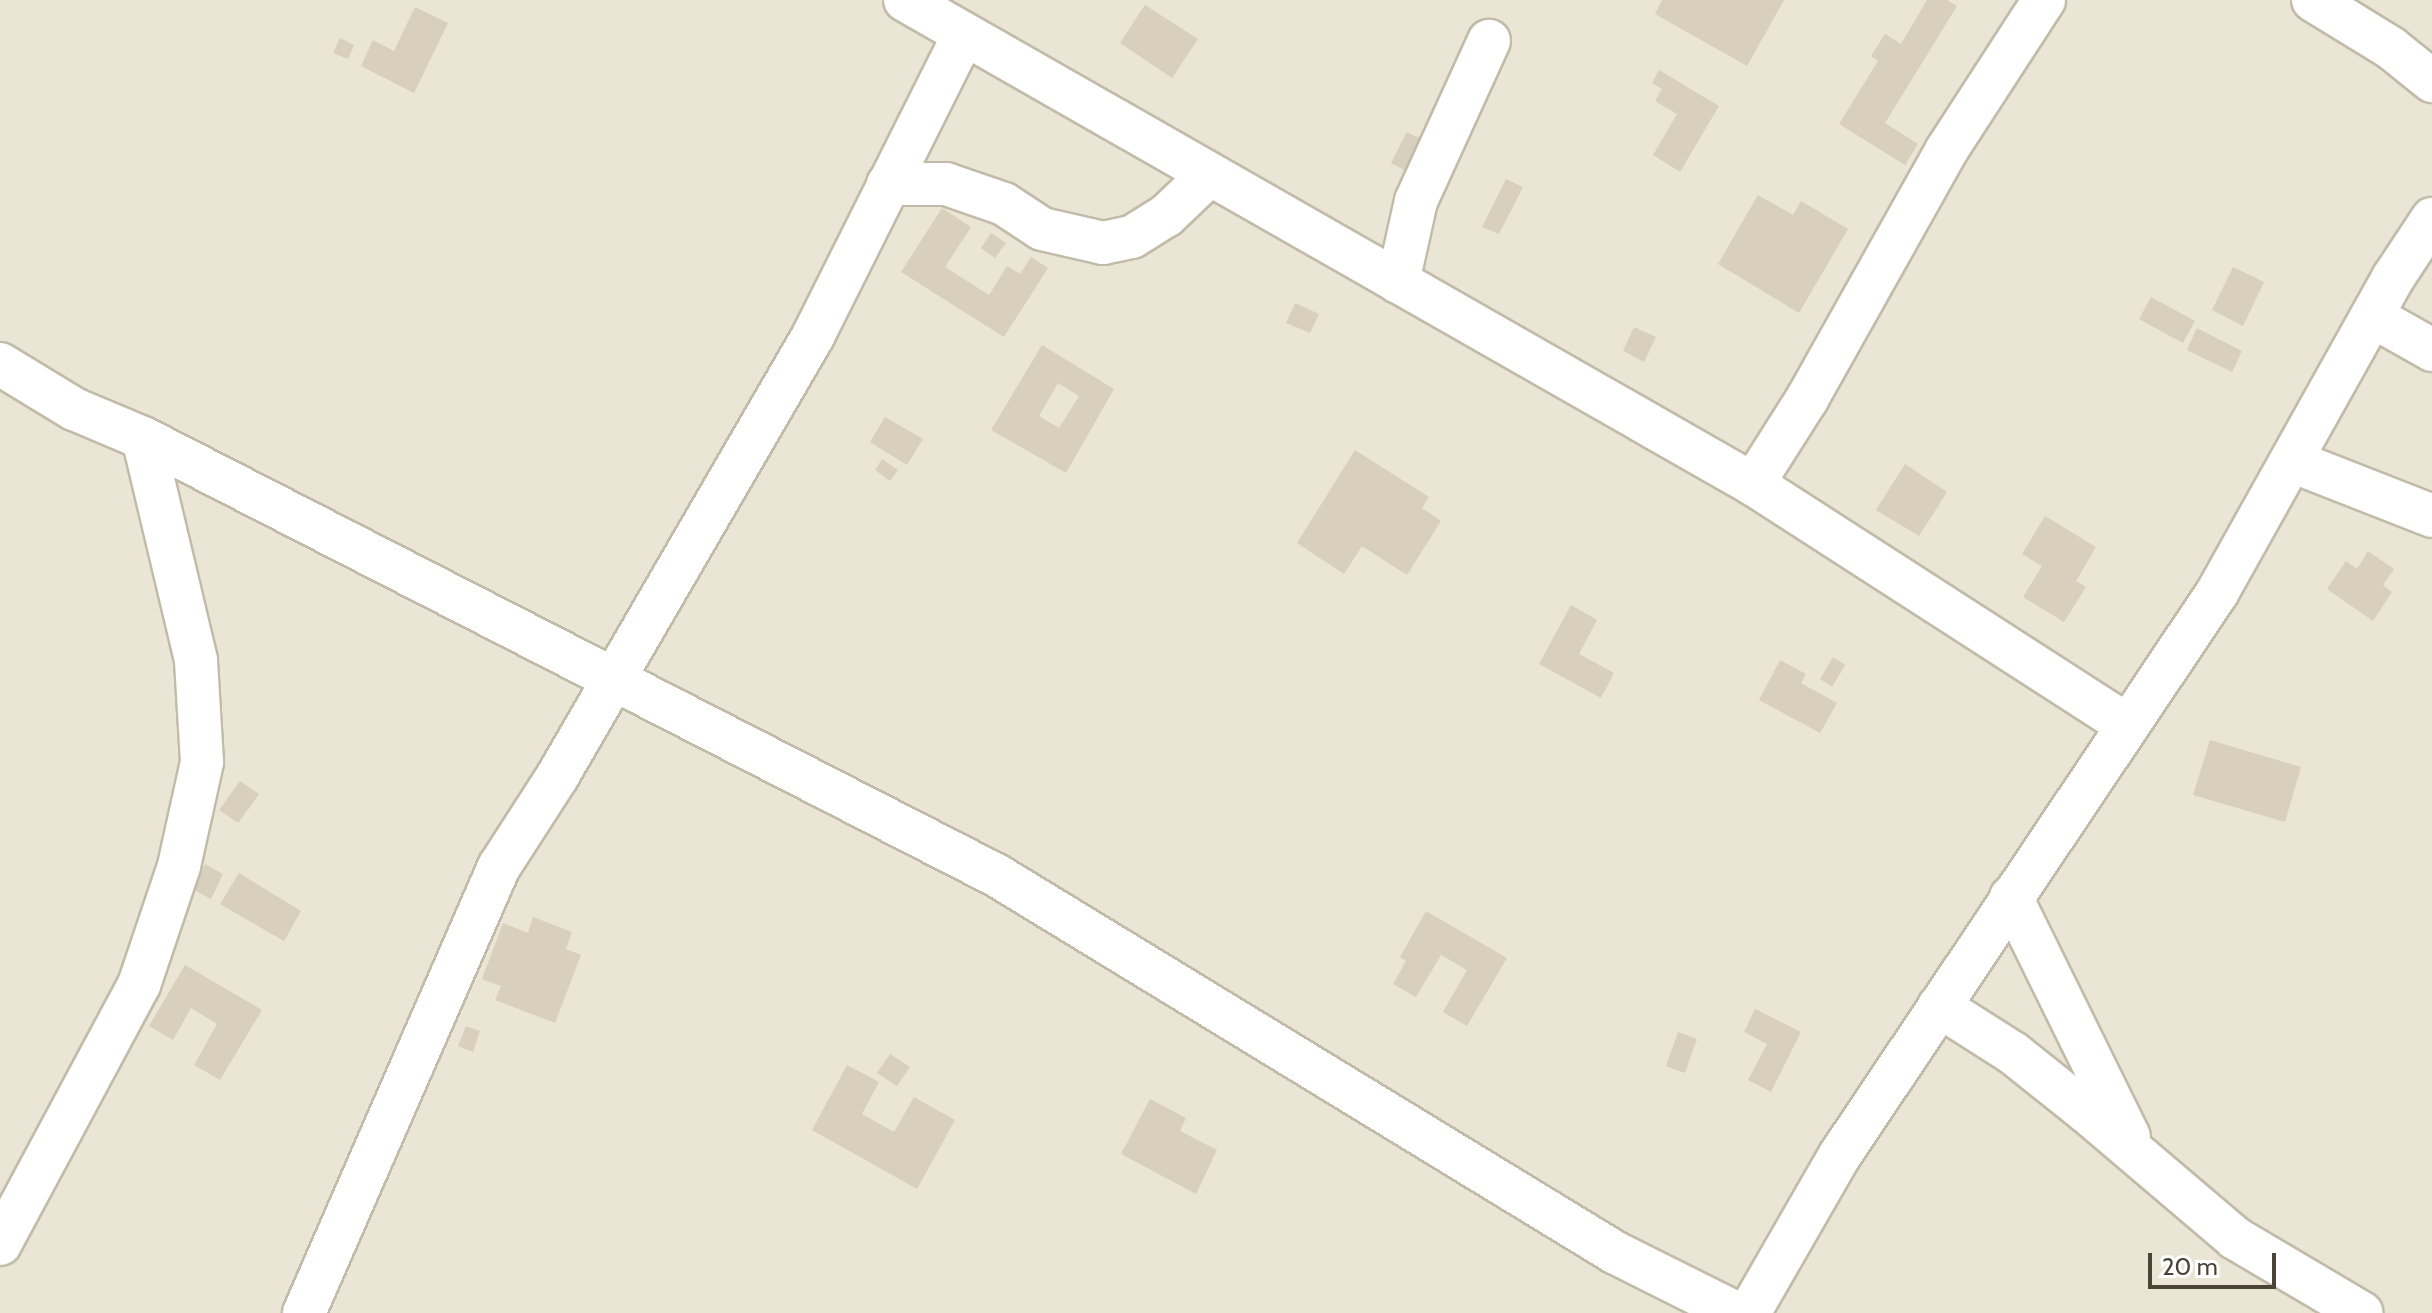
<!DOCTYPE html>
<html>
<head>
<meta charset="utf-8">
<style>
  body { margin:0 }
  #map { position:relative; width:2432px; height:1313px; overflow:hidden; background:#f5f2e8; font-family:Cabin,sans-serif }
  div>[style] { position:absolute }
  [style*='--x'] { left:calc(var(--x)*1px); top:calc(var(--y)*1px); width:calc(var(--w)*1px); rotate:calc(var(--a)*1deg) }
  .residential>* { inset:0; background:#eae5d5 }
  .building>* { inset:0; background:#d8cfbc }
  .roads { filter:drop-shadow(2px 0 #c2bba9) drop-shadow(-2px 0 #c2bba9) drop-shadow(0 2px #c2bba9) drop-shadow(0 -2px #c2bba9) }
  .minor>* { height:42px; margin:-21px; padding:0 21px; transform-origin:21px; border-radius:21px; background:#fff }
  span { translate:-50% -50%; white-space:nowrap; text-align:center; line-height:1.15; -webkit-text-stroke:8px #fff; paint-order:stroke }
  .scale { position:absolute; left:2148px; top:1253px; width:128px; height:36px; box-sizing:border-box; border:4px solid #4a4336; border-top:0; padding-left:10px; font-size:24px; line-height:28px; white-space:nowrap; color:#4a4336; -webkit-text-stroke:6px #fff; paint-order:stroke }
</style>
</head>
<body>
<div id="map">
  <div class="residential">
    <i style="clip-path:polygon(0 0,2432px 0,2432px 1313px,0 1313px)"></i>
  </div>
  <div class="building">
    <i style="clip-path:polygon(1662px 0,1784px 0,1747px 66px,1655px 14px)"></i>
    <i style="clip-path:polygon(1927px 0,1947px 0,1957px 6px,1885px 123px,1918px 144px,1905px 165px,1839px 124px,1878px 61px,1871px 56px,1885px 34px,1901px 44px)"></i>
    <i style="clip-path:polygon(1145px 5px,1198px 39px,1172px 78px,1120px 43px)"></i>
    <i style="clip-path:polygon(415px 7px,448px 23px,414px 93px,361px 66px,373px 40px,394px 51px)"></i>
    <i style="clip-path:polygon(340px 38px,354px 45px,348px 59px,333px 53px)"></i>
    <i style="clip-path:polygon(1659px 70px,1719px 106px,1680px 172px,1653px 155px,1677px 114px,1655px 101px,1662px 89px,1652px 83px)"></i>
    <i style="clip-path:polygon(1407px 132px,1426px 141px,1410px 173px,1391px 163px)"></i>
    <i style="clip-path:polygon(1506px 179px,1523px 187px,1499px 234px,1482px 227px)"></i>
    <i style="clip-path:polygon(1758px 195px,1793px 215px,1801px 201px,1848px 229px,1799px 313px,1718px 264px)"></i>
    <i style="clip-path:polygon(942px 208px,971px 227px,945px 267px,989px 295px,1007px 266px,1020px 274px,1031px 257px,1048px 268px,1004px 337px,901px 272px)"></i>
    <i style="clip-path:polygon(991px 233px,1006px 243px,995px 258px,981px 248px)"></i>
    <i style="clip-path:polygon(2233px 267px,2264px 282px,2243px 326px,2212px 310px)"></i>
    <i style="clip-path:polygon(2151px 297px,2195px 321px,2183px 343px,2139px 319px)"></i>
    <i style="clip-path:polygon(1295px 303px,1319px 314px,1310px 333px,1286px 323px)"></i>
    <i style="clip-path:polygon(1634px 327px,1656px 337px,1644px 362px,1623px 351px)"></i>
    <i style="clip-path:polygon(2197px 328px,2242px 351px,2232px 372px,2187px 350px)"></i>
    <i style="clip-path:polygon(evenodd,1042px 345px,1114px 389px,1066px 473px,991px 430px,1042px 345px,1058px 383px,1079px 396px,1059px 428px,1039px 416px,1058px 383px)"></i>
    <i style="clip-path:polygon(885px 417px,923px 439px,907px 465px,870px 442px)"></i>
    <i style="clip-path:polygon(1355px 450px,1429px 497px,1422px 508px,1441px 521px,1407px 575px,1362px 546px,1344px 574px,1297px 543px)"></i>
    <i style="clip-path:polygon(882px 459px,898px 470px,890px 481px,875px 470px)"></i>
    <i style="clip-path:polygon(1905px 464px,1947px 492px,1919px 536px,1876px 510px)"></i>
    <i style="clip-path:polygon(2045px 516px,2096px 547px,2076px 581px,2086px 587px,2064px 622px,2023px 597px,2042px 566px,2022px 554px)"></i>
    <i style="clip-path:polygon(2368px 551px,2394px 569px,2383px 585px,2392px 592px,2373px 621px,2327px 589px,2346px 561px,2357px 569px)"></i>
    <i style="clip-path:polygon(1571px 605px,1597px 620px,1579px 654px,1614px 673px,1601px 698px,1539px 664px)"></i>
    <i style="clip-path:polygon(1833px 657px,1845px 665px,1832px 687px,1820px 679px)"></i>
    <i style="clip-path:polygon(1780px 660px,1806px 674px,1801px 683px,1837px 703px,1820px 733px,1759px 700px)"></i>
    <i style="clip-path:polygon(2210px 740px,2301px 767px,2285px 822px,2193px 795px)"></i>
    <i style="clip-path:polygon(240px 781px,259px 794px,238px 823px,219px 810px)"></i>
    <i style="clip-path:polygon(205px 864px,223px 874px,211px 899px,192px 889px)"></i>
    <i style="clip-path:polygon(239px 873px,301px 911px,284px 941px,220px 904px)"></i>
    <i style="clip-path:polygon(1426px 911px,1507px 958px,1467px 1026px,1443px 1012px,1467px 970px,1441px 955px,1416px 997px,1393px 984px,1406px 961px,1400px 957px)"></i>
    <i style="clip-path:polygon(533px 917px,572px 932px,566px 949px,581px 955px,555px 1023px,495px 1000px,501px 986px,482px 979px,503px 923px,528px 933px)"></i>
    <i style="clip-path:polygon(185px 965px,262px 1010px,220px 1080px,194px 1065px,217px 1024px,191px 1008px,173px 1040px,149px 1026px)"></i>
    <i style="clip-path:polygon(1755px 1009px,1801px 1032px,1771px 1092px,1748px 1080px,1767px 1044px,1744px 1032px)"></i>
    <i style="clip-path:polygon(466px 1026px,480px 1031px,473px 1052px,458px 1046px)"></i>
    <i style="clip-path:polygon(1678px 1032px,1697px 1039px,1685px 1073px,1666px 1066px)"></i>
    <i style="clip-path:polygon(890px 1054px,910px 1067px,897px 1086px,877px 1073px)"></i>
    <i style="clip-path:polygon(847px 1065px,879px 1082px,862px 1114px,894px 1132px,914px 1097px,955px 1120px,917px 1189px,812px 1130px)"></i>
    <i style="clip-path:polygon(1150px 1099px,1186px 1118px,1180px 1131px,1217px 1150px,1196px 1194px,1121px 1154px)"></i>
  </div>
  <div class="roads">
    <div class="minor">
      <i style="--x:905;--y:0;--w:976;--a:29.72"></i>
      <i style="--x:1753;--y:484;--w:444;--a:32.8"></i>
      <i style="--x:2313;--y:0;--w:92;--a:31.6"></i>
      <i style="--x:2391;--y:48;--w:53;--a:38.8"></i>
      <i style="--x:888;--y:184;--w:58;--a:0"></i>
      <i style="--x:946;--y:184;--w:61;--a:19"></i>
      <i style="--x:1004;--y:204;--w:45;--a:33.3"></i>
      <i style="--x:1042;--y:229;--w:63;--a:12.9"></i>
      <i style="--x:1103;--y:243;--w:30;--a:-12"></i>
      <i style="--x:1132;--y:237;--w:40;--a:-32"></i>
      <i style="--x:1166;--y:216;--w:59;--a:-43.6"></i>
      <i style="--x:1398;--y:282;--w:83;--a:-77.5"></i>
      <i style="--x:1416;--y:201;--w:176;--a:-65.5"></i>
      <i style="--x:2372;--y:316;--w:69;--a:29.5"></i>
      <i style="--x:0;--y:364;--w:87;--a:31.3"></i>
      <i style="--x:74;--y:409;--w:75;--a:22.8"></i>
      <i style="--x:143;--y:438;--w:958;--a:27.13"></i>
      <i style="--x:996;--y:875;--w:724;--a:31.38"></i>
      <i style="--x:1614;--y:1252;--w:136;--a:26.6"></i>
      <i style="--x:2292;--y:461;--w:150;--a:21.4"></i>
      <i style="--x:1753;--y:484;--w:101;--a:-57.6"></i>
      <i style="--x:1807;--y:399;--w:284;--a:-60.7"></i>
      <i style="--x:1946;--y:151;--w:180;--a:-57"></i>
      <i style="--x:2011;--y:897;--w:267;--a:63.8"></i>
      <i style="--x:1939;--y:1006;--w:88;--a:32.4"></i>
      <i style="--x:2013;--y:1053;--w:95;--a:38.6"></i>
      <i style="--x:2087;--y:1112;--w:194;--a:40.4"></i>
      <i style="--x:2235;--y:1238;--w:147;--a:30.6"></i>
      <i style="--x:0;--y:1244;--w:294;--a:-61.8"></i>
      <i style="--x:139;--y:985;--w:126;--a:-71.4"></i>
      <i style="--x:179;--y:866;--w:107;--a:-77.5"></i>
      <i style="--x:202;--y:762;--w:102;--a:-93.4"></i>
      <i style="--x:196;--y:660;--w:228;--a:-103.4"></i>
      <i style="--x:304;--y:1313;--w:487;--a:-66.4"></i>
      <i style="--x:499;--y:867;--w:107;--a:-57.2"></i>
      <i style="--x:557;--y:777;--w:510;--a:-59.86"></i>
      <i style="--x:813;--y:336;--w:335;--a:-63.4"></i>
      <i style="--x:1749;--y:1313;--w:182;--a:-60.1"></i>
      <i style="--x:1840;--y:1155;--w:677;--a:-56.15"></i>
      <i style="--x:2217;--y:593;--w:361;--a:-60.8"></i>
      <i style="--x:2393;--y:278;--w:71;--a:-56.5"></i>
    </div>
  </div>
  <div class="scale">20 m</div>
</div>
</body>
</html>
